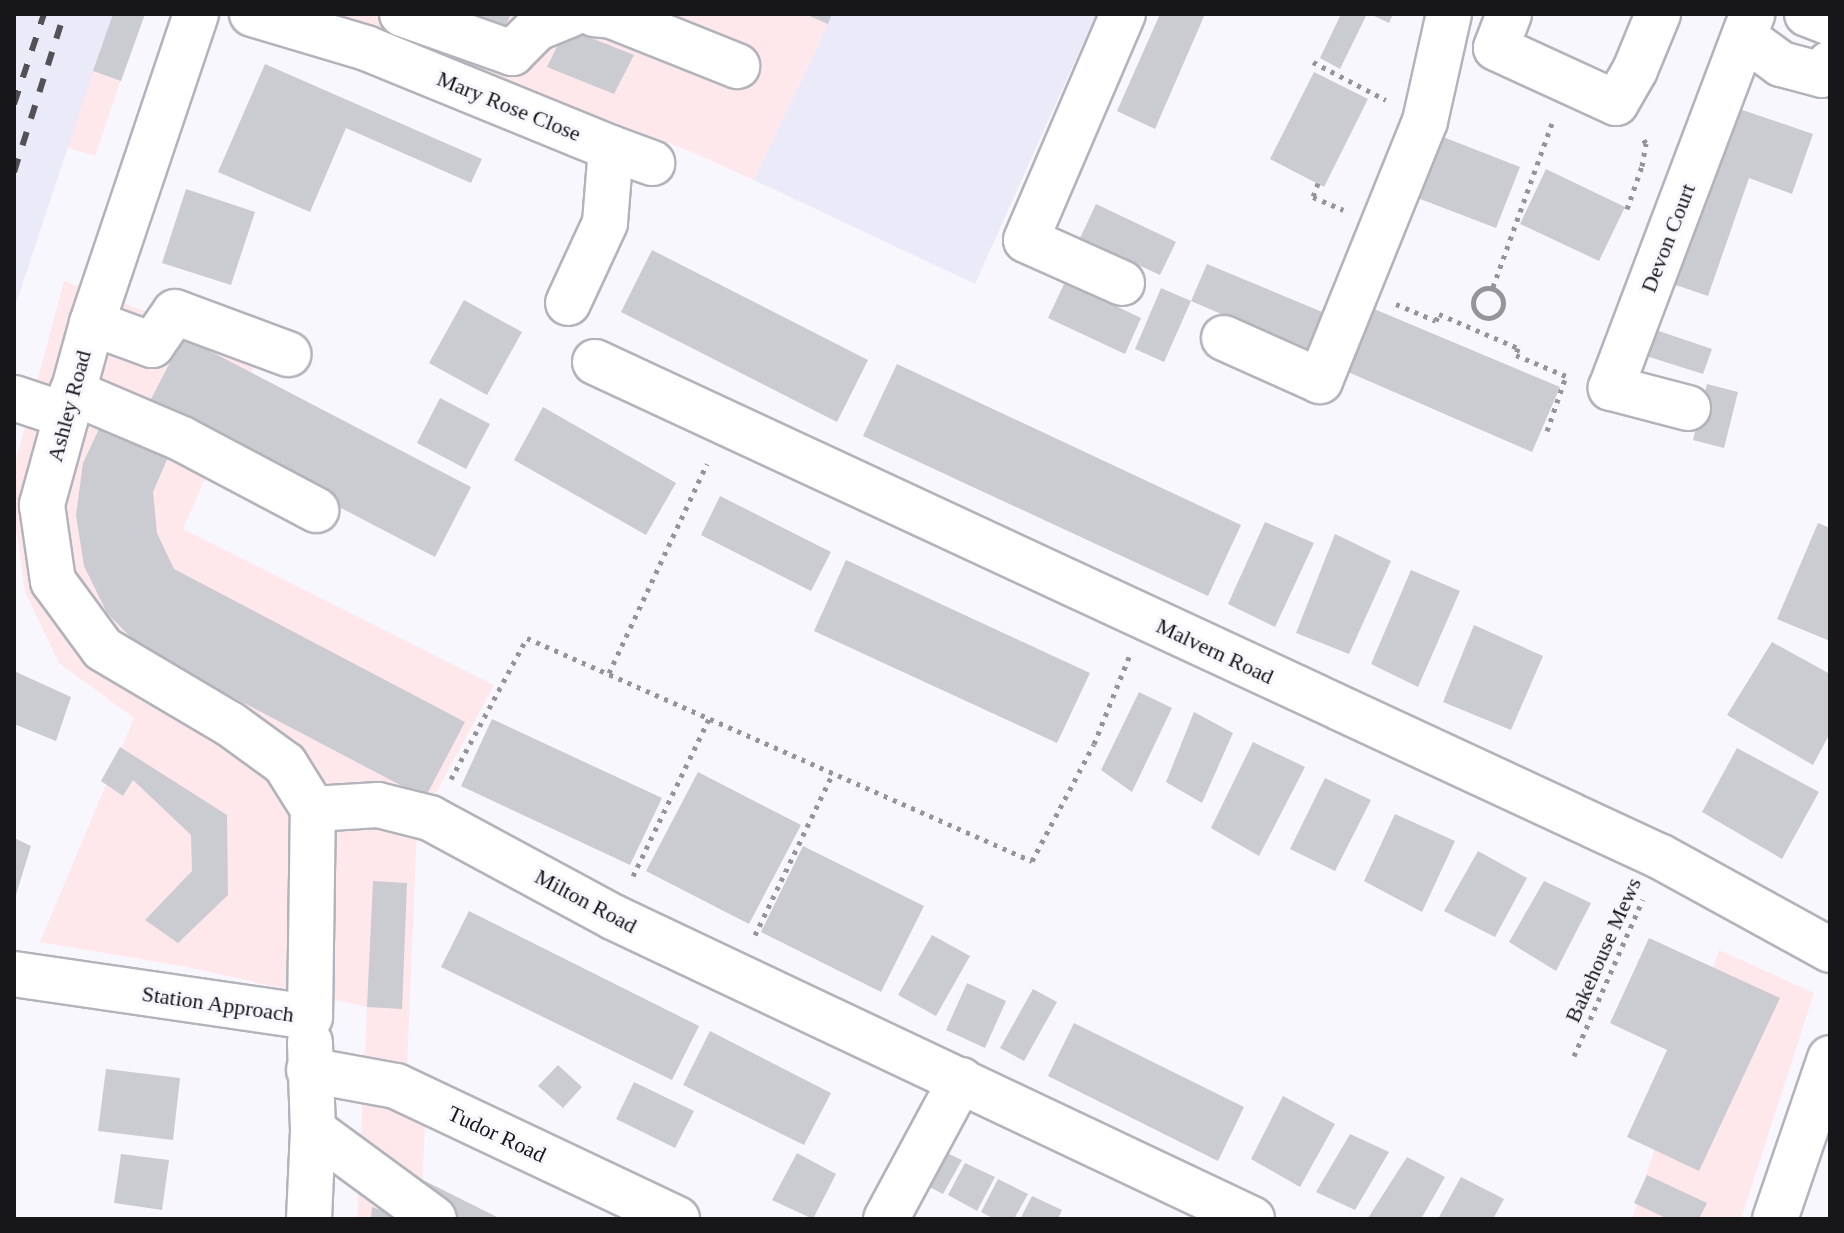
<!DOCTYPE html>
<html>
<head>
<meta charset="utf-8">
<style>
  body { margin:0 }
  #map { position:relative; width:1844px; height:1233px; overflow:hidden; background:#f8f7fe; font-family:"Times New Roman",serif }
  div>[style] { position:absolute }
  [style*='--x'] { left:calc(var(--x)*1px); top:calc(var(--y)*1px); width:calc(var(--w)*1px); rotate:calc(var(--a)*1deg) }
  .commercial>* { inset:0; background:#fee8eb }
  .built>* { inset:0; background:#ebeaf9 }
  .building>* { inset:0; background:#cbcbd2 }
  .path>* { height:5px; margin-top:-2.5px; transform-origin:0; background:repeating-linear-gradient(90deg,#959499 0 4px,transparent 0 10px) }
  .path>.ring { margin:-2.5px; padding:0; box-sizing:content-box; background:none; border:5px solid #959499; border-radius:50% }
  .roads { filter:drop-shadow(2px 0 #b3b3bb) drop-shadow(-2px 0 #b3b3bb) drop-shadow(0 2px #b3b3bb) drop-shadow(0 -2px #b3b3bb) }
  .minor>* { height:44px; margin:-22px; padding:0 22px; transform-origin:22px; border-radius:22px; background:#fff }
  .rail>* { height:6px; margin-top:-3px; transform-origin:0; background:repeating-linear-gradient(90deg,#525155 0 14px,transparent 0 28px) }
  span { translate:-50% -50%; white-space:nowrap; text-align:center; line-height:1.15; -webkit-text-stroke:6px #f8f7fe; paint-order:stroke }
  .street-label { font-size:22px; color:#171619 }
  .frame { position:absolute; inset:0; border:16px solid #171619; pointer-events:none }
</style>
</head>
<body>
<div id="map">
  <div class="commercial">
    <i style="clip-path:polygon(330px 14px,805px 14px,828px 24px,754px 180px,692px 152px)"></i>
    <i style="clip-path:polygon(102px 43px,130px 53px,95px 156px,66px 147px)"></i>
    <i style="clip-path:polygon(64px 281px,260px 354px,183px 529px,494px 685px,417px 828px,405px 1114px,425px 1121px,421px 1219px,357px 1219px,367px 1007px,187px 967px,40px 942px,134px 718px,59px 663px,25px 592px,14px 514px,14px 468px)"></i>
    <i style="clip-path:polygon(1719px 950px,1814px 993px,1741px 1219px,1632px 1219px)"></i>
  </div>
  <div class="built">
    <i style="clip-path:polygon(14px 14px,145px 14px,102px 44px,14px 310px)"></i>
    <i style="clip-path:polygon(805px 14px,1096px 14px,975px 284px,754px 180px,828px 24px)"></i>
  </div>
  <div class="building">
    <i style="clip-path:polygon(113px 14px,145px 14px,121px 81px,93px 71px)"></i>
    <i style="clip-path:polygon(442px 14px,511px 14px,500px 37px)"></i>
    <i style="clip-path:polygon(805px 14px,832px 14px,828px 24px)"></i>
    <i style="clip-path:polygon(1160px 14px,1205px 14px,1155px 129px,1117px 111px)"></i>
    <i style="clip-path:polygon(1341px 14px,1367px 14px,1340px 69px,1320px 58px)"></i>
    <i style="clip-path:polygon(1370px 14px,1393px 14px,1389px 23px)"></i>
    <i style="clip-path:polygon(566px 28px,634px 55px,614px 94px,547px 67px)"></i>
    <i style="clip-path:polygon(265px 64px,482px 159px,471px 183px,346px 128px,310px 212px,218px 172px)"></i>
    <i style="clip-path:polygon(1314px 72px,1368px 99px,1324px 187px,1270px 159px)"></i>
    <i style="clip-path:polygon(1728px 105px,1813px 134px,1792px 194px,1749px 178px,1708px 296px,1667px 282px)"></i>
    <i style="clip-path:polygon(1438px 135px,1520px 167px,1496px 228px,1415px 197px)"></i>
    <i style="clip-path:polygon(1546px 169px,1625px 207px,1599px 261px,1520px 224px)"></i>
    <i style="clip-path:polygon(186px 189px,255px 212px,231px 285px,162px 263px)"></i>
    <i style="clip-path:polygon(1096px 204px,1176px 242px,1160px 275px,1080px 238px)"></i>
    <i style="clip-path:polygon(652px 250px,868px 360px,837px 422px,621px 312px)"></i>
    <i style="clip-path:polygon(1207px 264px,1327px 314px,1311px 353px,1191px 301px)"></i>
    <i style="clip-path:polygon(1065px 282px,1141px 318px,1125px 354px,1048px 318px)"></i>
    <i style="clip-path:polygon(1161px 288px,1191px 301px,1164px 362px,1135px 349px)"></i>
    <i style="clip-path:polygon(464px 300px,522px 332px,487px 395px,429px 363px)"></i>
    <i style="clip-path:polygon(1367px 306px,1560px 387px,1532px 452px,1339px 368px)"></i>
    <i style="clip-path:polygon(1650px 328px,1712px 349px,1703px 374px,1640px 354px)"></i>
    <i style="clip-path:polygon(183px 337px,471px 487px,435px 557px,147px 407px)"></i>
    <i style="clip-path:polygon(897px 364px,1241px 525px,1208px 596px,863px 436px)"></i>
    <i style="clip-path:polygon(1707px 384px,1738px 392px,1724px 448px,1693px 440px)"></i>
    <i style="clip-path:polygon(440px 398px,490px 424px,466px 469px,417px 443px)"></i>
    <i style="clip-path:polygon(543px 407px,676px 483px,646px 535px,514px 460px)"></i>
    <i style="clip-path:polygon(105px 416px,169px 455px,153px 492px,157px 533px,174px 569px,465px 722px,425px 798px,143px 650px,107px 613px,84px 566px,76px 515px,83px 463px)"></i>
    <i style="clip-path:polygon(720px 496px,831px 552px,811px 591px,701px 535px)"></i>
    <i style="clip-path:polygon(1265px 522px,1314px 543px,1275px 627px,1228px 604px)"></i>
    <i style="clip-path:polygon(1818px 523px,1830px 528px,1830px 641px,1777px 619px)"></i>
    <i style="clip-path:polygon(1335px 534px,1391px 561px,1349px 654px,1296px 633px)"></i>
    <i style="clip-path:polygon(846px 560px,1090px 673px,1057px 743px,814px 631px)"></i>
    <i style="clip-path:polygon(1411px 570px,1460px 591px,1418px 687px,1371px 664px)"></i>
    <i style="clip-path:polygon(1474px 625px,1543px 656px,1511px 730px,1443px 702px)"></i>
    <i style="clip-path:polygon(1772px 642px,1830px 674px,1830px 733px,1813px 765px,1727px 715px)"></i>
    <i style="clip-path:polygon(14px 671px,71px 697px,56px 741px,14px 724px)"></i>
    <i style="clip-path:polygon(1139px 692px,1172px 708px,1132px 792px,1101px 770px)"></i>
    <i style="clip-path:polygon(1194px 712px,1233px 733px,1202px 803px,1166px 782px)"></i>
    <i style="clip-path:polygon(492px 719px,662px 798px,630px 865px,461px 786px)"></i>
    <i style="clip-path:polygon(1253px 742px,1305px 767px,1259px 856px,1211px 828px)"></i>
    <i style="clip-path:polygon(120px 747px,227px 815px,228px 895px,178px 943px,145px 920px,192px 871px,191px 835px,133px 780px,123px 796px,101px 781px)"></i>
    <i style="clip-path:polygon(1737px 748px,1819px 792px,1782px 859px,1702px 812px)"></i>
    <i style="clip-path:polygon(698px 772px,801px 825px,749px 924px,646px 871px)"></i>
    <i style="clip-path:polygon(1325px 778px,1371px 800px,1335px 871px,1290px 849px)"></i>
    <i style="clip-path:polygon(1395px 814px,1455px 841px,1422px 912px,1364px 881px)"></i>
    <i style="clip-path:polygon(14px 838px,31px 846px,15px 898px,14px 898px)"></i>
    <i style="clip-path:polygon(803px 846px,924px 906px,881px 992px,761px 932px)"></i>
    <i style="clip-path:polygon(1478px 851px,1527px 878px,1495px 937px,1444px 911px)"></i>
    <i style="clip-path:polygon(373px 881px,407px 883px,402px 1009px,367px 1007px)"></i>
    <i style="clip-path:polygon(1544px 881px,1591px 903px,1556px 971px,1509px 942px)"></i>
    <i style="clip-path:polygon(469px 911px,699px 1026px,672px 1080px,441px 967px)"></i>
    <i style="clip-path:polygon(932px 935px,970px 956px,936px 1016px,898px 995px)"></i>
    <i style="clip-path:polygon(1649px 938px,1780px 998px,1699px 1171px,1627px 1137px,1667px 1050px,1610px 1023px)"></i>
    <i style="clip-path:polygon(967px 983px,1006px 1001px,985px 1048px,946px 1030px)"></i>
    <i style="clip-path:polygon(1033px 989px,1057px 1002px,1024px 1061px,1000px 1048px)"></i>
    <i style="clip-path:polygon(1074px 1023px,1244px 1107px,1218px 1161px,1048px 1076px)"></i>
    <i style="clip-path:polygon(710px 1031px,831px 1093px,804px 1145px,683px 1085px)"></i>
    <i style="clip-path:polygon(558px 1065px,582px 1087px,563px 1108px,538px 1086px)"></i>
    <i style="clip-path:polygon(106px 1069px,180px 1078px,173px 1140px,98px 1131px)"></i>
    <i style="clip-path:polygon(634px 1082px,694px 1111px,675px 1148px,616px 1119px)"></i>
    <i style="clip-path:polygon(1283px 1096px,1335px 1124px,1300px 1187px,1251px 1159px)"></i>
    <i style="clip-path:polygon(1350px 1134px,1389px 1152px,1355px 1210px,1316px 1192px)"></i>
    <i style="clip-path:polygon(932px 1146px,962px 1160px,943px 1194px,914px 1179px)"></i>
    <i style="clip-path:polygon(797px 1153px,836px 1174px,813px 1219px,772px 1200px)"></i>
    <i style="clip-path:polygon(121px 1154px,169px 1160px,162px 1210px,114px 1203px)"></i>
    <i style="clip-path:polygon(1407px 1157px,1445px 1177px,1421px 1219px,1368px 1218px)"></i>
    <i style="clip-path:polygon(385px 1161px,501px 1219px,450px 1219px)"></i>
    <i style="clip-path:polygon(965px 1163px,995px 1177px,977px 1211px,948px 1195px)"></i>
    <i style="clip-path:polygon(1647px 1175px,1707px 1203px,1699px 1219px,1668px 1219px,1634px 1203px)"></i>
    <i style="clip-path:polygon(1461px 1177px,1504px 1199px,1493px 1219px,1438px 1219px)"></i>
    <i style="clip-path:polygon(998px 1179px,1028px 1194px,1014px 1219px,994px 1219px,981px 1212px)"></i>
    <i style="clip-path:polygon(1032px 1196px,1062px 1210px,1058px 1219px,1020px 1219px)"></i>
    <i style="clip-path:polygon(372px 1207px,406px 1219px,371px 1219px)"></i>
  </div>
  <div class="path">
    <i style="--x:1313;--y:62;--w:82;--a:27.5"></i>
    <i style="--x:1318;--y:183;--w:15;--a:110"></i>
    <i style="--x:1313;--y:197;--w:33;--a:23"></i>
    <i style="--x:1627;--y:209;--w:46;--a:-70.8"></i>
    <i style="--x:1642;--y:166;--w:23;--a:-80"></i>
    <i style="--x:1646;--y:143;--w:9;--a:-126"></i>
    <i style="--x:1493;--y:287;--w:174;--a:-70.2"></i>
    <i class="ring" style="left:1473px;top:288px;width:25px;height:25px"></i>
    <i style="--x:1396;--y:304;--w:43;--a:23"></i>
    <i style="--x:1436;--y:321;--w:8;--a:-67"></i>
    <i style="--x:1439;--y:314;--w:86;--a:23.3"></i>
    <i style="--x:1518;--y:348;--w:7;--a:106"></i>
    <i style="--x:1516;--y:355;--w:54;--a:22.8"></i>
    <i style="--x:1547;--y:431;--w:58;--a:-70.9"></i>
    <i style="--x:609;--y:673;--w:231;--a:-64.9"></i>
    <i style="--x:451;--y:779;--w:160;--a:-61.7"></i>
    <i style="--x:527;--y:638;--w:552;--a:23.83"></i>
    <i style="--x:1032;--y:861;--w:132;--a:-62.1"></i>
    <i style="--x:1094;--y:744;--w:94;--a:-68.1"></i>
    <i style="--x:633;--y:876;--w:177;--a:-64.2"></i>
    <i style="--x:755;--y:935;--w:180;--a:-64.3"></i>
    <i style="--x:1574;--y:1056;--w:171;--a:-66.3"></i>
  </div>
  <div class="roads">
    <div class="minor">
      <i style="--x:196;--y:14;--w:326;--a:108.6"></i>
      <i style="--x:92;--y:323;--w:189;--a:105.4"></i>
      <i style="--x:42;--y:505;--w:77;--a:81.8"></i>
      <i style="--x:53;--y:581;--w:84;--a:53.7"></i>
      <i style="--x:103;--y:649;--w:147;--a:30.6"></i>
      <i style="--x:230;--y:724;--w:68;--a:36"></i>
      <i style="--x:285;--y:764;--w:53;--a:58.1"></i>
      <i style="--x:252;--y:14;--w:119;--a:16.6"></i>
      <i style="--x:366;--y:48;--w:265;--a:22.2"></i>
      <i style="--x:611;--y:148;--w:75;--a:94.6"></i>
      <i style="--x:605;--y:223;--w:88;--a:114.8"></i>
      <i style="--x:402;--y:14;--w:117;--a:19.5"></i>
      <i style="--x:512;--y:53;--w:35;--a:-45"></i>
      <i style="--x:537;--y:28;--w:37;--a:-22"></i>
      <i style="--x:594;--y:14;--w:18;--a:6"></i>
      <i style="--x:612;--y:16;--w:135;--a:21.8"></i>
      <i style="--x:1509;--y:14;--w:36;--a:111"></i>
      <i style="--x:1496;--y:48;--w:132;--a:24.6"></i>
      <i style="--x:1616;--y:103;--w:38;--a:-60"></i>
      <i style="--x:1635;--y:70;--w:61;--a:-67.7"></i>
      <i style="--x:1807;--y:14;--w:25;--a:21"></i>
      <i style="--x:1744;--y:37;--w:46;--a:36.1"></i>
      <i style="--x:1781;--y:64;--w:42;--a:15"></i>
      <i style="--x:1822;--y:75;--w:14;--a:-56"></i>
      <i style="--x:611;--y:148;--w:44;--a:20.1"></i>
      <i style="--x:1122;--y:283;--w:105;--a:-155.9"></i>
      <i style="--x:1026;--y:240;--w:246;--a:-66.8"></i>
      <i style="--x:92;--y:323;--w:64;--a:20.1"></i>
      <i style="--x:152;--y:345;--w:40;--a:-55.1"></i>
      <i style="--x:175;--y:312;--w:121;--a:20.4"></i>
      <i style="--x:1224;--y:338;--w:105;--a:24.1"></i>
      <i style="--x:1320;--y:381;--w:280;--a:-68"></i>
      <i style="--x:1425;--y:121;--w:110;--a:-77.4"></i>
      <i style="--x:595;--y:362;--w:1175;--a:24.91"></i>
      <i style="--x:1661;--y:857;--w:193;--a:28.8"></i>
      <i style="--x:72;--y:392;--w:120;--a:23.1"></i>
      <i style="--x:182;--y:439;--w:152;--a:27.9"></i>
      <i style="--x:14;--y:398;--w:54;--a:18.4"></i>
      <i style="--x:1688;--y:408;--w:80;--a:-165.4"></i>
      <i style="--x:1611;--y:388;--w:400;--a:-69.3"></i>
      <i style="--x:313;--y:809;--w:65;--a:-3.5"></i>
      <i style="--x:378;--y:805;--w:54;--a:14"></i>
      <i style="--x:430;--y:818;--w:208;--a:28.4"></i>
      <i style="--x:613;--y:917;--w:707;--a:25.3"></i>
      <i style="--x:14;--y:974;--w:299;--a:8.3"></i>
      <i style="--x:310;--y:1017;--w:208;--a:-89.2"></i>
      <i style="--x:309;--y:1070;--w:88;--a:10.4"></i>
      <i style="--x:396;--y:1086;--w:311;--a:25.3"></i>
      <i style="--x:313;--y:1130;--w:150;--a:36.3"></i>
      <i style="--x:309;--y:1219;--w:89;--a:-87.4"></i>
      <i style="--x:313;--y:1130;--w:88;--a:-92"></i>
      <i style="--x:886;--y:1219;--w:158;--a:-61.7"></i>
      <i style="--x:1775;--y:1219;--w:170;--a:-71.1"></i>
    </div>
  </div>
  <div class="rail">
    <i style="--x:14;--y:104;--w:95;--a:-71.6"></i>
    <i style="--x:14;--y:172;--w:166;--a:-72.4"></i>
  </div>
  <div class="street-label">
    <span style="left:509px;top:106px;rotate:22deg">Mary Rose Close</span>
    <span style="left:1668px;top:238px;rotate:-69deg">Devon Court</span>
    <span style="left:69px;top:406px;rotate:-75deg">Ashley Road</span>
    <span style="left:1215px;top:651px;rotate:25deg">Malvern Road</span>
    <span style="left:586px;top:901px;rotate:28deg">Milton Road</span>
    <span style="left:1603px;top:950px;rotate:-66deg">Bakehouse Mews</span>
    <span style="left:218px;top:1004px;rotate:8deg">Station Approach</span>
    <span style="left:497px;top:1134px;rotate:25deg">Tudor Road</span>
  </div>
  <div class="frame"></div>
</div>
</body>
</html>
